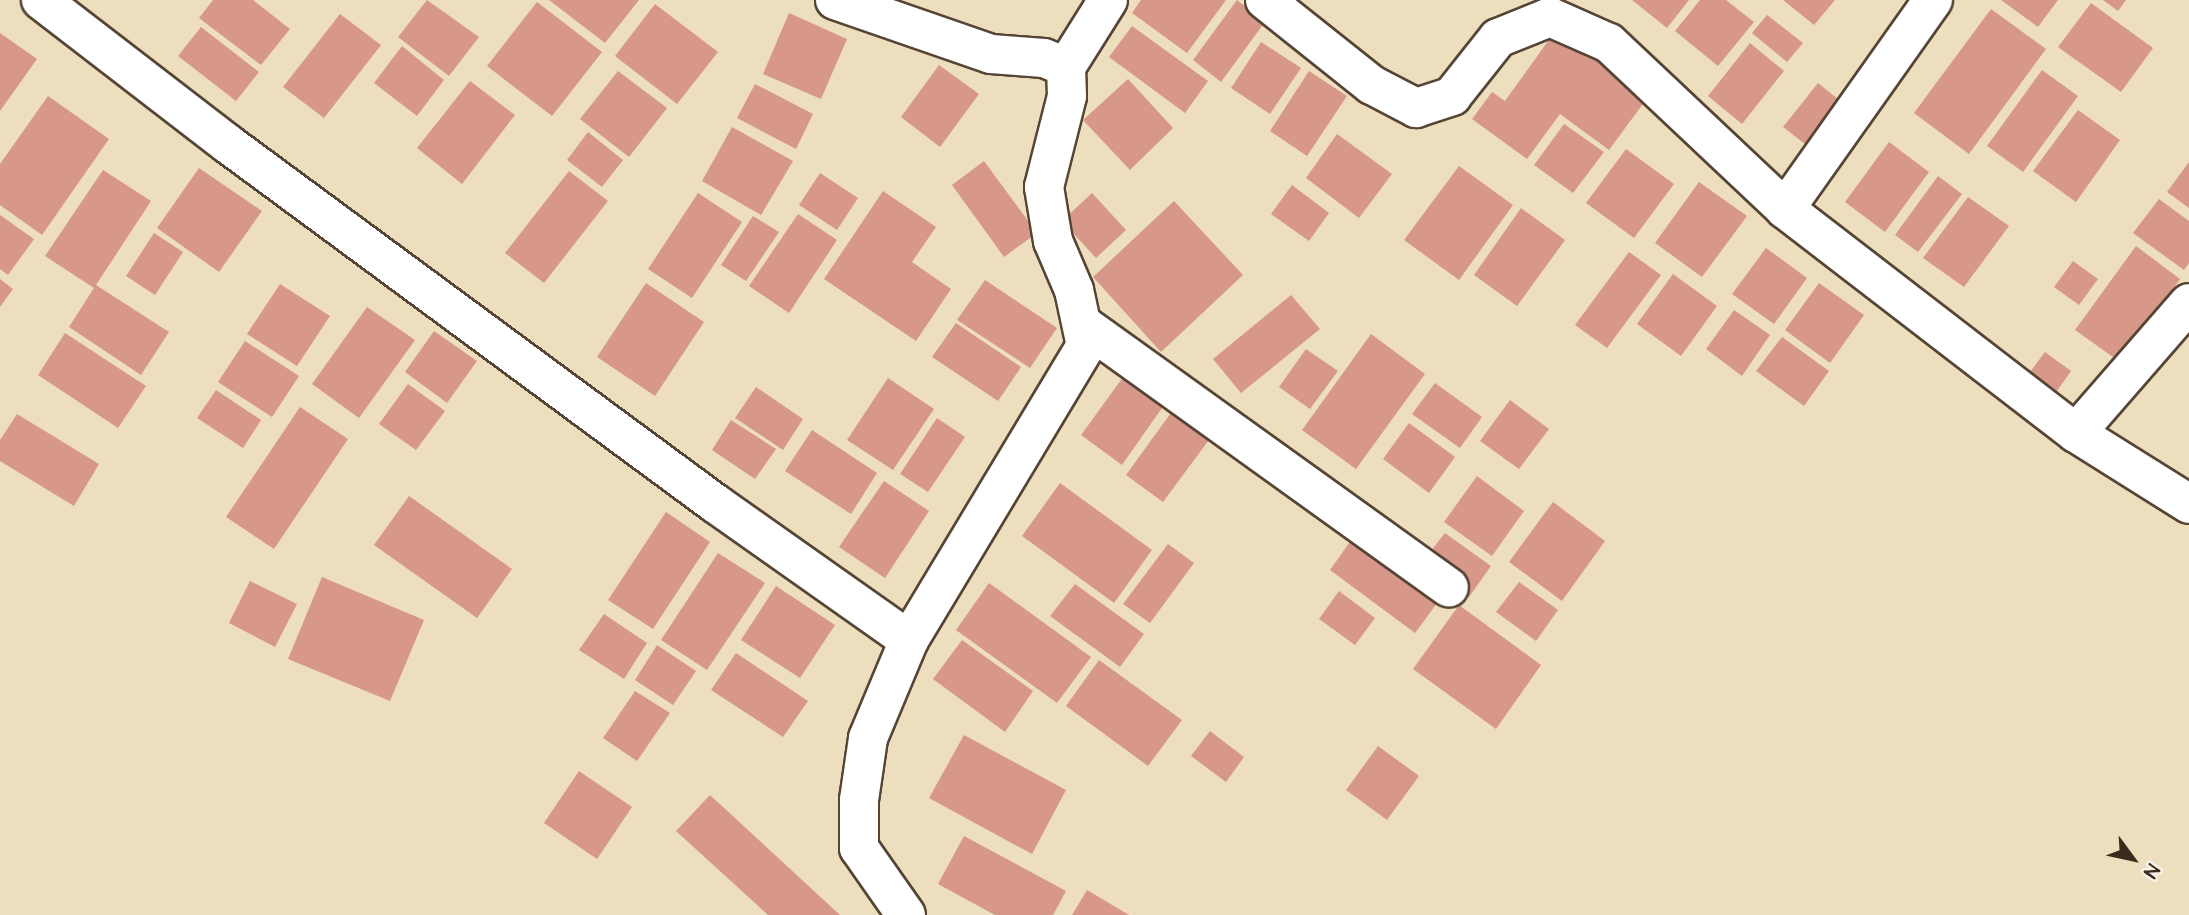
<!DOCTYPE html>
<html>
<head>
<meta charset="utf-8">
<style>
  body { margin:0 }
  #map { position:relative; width:2189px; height:915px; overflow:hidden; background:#eddfbd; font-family:"Architects Daughter",sans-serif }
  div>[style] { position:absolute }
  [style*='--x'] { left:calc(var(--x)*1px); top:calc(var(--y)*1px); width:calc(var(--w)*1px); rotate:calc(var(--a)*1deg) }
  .building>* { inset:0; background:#d79789 }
  .roads { filter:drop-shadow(2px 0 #564536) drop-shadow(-2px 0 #564536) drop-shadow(0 2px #564536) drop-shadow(0 -2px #564536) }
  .street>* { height:38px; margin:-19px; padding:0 19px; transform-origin:19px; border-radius:19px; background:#fff }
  span { translate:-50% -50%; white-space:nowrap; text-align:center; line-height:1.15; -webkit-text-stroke:7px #f7f3e8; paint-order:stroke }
  .north { position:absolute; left:2098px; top:824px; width:70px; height:70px; -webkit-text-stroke:5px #f7f3e8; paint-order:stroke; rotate:123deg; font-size:19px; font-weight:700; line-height:28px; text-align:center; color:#3b2a1e }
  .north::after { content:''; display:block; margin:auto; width:24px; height:32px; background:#3b2a1e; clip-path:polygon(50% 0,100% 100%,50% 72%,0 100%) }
</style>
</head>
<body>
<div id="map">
  <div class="building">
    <i style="clip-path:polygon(213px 0,253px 0,290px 29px,261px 65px,199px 18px)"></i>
    <i style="clip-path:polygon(427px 0,479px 37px,449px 76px,398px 37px)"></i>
    <i style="clip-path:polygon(549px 0,639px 0,605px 43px)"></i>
    <i style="clip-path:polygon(1141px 0,1226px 0,1187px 53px,1132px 13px)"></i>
    <i style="clip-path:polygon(1237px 0,1265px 22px,1221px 82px,1193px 60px)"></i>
    <i style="clip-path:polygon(1632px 0,1689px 0,1667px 28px)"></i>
    <i style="clip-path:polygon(1700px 0,1726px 0,1754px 22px,1718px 66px,1675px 31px)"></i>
    <i style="clip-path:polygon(1783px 0,1835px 0,1814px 25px)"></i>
    <i style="clip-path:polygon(2001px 0,2058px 0,2038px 27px)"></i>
    <i style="clip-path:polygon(2103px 0,2126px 0,2118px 11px)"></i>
    <i style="clip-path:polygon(537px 2px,602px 52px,552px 116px,487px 66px)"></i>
    <i style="clip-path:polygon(2091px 3px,2153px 48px,2121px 92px,2058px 47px)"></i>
    <i style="clip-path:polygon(655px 4px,718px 52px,677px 104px,615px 56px)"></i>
    <i style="clip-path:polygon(1991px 9px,2046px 49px,1969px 154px,1914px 113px)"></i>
    <i style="clip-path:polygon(789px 13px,847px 39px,821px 99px,763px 74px)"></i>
    <i style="clip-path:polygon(340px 14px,381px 45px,324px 118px,283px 87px)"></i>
    <i style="clip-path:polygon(1767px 15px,1803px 43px,1787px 62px,1752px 33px)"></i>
    <i style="clip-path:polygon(1132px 26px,1208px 81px,1185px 113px,1109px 57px)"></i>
    <i style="clip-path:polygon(201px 27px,259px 72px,236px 101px,178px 56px)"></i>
    <i style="clip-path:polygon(1556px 30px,1648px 97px,1609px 150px,1560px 114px,1527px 159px,1472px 119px,1492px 92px,1505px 101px)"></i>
    <i style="clip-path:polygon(0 33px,37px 59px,0 111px)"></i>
    <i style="clip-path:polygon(1261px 42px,1301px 68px,1270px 114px,1231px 88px)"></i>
    <i style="clip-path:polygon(1750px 43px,1784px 71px,1742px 124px,1708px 96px)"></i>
    <i style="clip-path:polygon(402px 46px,444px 80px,417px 116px,374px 83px)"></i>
    <i style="clip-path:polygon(939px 65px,979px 94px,940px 147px,901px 117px)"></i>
    <i style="clip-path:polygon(2042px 70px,2078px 96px,2023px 172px,1987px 146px)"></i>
    <i style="clip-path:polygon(618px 71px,667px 108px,629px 157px,580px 119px)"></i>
    <i style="clip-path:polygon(1309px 71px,1347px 96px,1307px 156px,1270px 131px)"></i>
    <i style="clip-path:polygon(1128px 79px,1173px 128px,1130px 170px,1083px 120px)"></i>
    <i style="clip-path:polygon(470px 81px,515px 115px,462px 184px,417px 148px)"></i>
    <i style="clip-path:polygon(1818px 83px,1849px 108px,1814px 151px,1783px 127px)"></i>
    <i style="clip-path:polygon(755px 84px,813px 114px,796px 149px,737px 118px)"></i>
    <i style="clip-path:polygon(48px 96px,109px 139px,42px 235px,0 205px,0 164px)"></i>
    <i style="clip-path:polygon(2078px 110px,2120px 140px,2076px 202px,2033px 171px)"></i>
    <i style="clip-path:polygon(1564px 124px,1604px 152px,1573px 193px,1534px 165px)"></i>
    <i style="clip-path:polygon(732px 127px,793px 161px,761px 215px,702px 181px)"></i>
    <i style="clip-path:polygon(588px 132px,623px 160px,602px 187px,567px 160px)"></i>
    <i style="clip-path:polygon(1337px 134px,1392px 174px,1359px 218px,1306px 178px)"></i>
    <i style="clip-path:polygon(1889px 142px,1929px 172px,1885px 232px,1845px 202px)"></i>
    <i style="clip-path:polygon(1626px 149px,1674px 184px,1634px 238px,1586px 203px)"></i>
    <i style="clip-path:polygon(984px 161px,1037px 233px,1004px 257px,952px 185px)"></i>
    <i style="clip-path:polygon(2189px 162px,2189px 208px,2167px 192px)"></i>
    <i style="clip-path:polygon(1459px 166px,1513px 205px,1459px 280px,1404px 240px)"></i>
    <i style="clip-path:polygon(199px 168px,262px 211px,219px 272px,157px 228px)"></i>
    <i style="clip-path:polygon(103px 170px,151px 201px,96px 285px,169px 332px,141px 375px,69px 327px,94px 288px,45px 256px)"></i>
    <i style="clip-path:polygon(569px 171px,608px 201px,544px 283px,505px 253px)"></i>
    <i style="clip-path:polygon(820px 173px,858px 198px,837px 230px,799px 205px)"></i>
    <i style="clip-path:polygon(1938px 176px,1962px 194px,1918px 252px,1895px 235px)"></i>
    <i style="clip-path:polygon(1699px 182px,1747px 216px,1702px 277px,1655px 243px)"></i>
    <i style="clip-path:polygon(1292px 185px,1329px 213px,1309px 241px,1271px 214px)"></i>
    <i style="clip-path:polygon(883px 191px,936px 227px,912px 262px,951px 289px,916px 341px,824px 279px)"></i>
    <i style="clip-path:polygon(698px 193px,742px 222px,692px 298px,648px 269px)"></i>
    <i style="clip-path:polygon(1092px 193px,1126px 230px,1096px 258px,1062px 221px)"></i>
    <i style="clip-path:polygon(1968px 197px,2009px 226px,1964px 287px,1923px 258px)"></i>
    <i style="clip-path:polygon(2159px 199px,2189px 221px,2189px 263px,2184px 270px,2133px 233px)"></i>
    <i style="clip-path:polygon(1174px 201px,1243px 275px,1161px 352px,1093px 277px)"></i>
    <i style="clip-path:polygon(1521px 208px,1565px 240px,1517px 306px,1474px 275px)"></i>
    <i style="clip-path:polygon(798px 214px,837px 240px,789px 313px,749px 286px)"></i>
    <i style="clip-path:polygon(0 215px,34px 239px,8px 275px,0 269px)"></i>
    <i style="clip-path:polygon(753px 216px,779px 232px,746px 281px,721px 265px)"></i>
    <i style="clip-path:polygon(154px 233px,183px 252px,155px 295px,126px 276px)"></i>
    <i style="clip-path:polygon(2136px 246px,2180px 279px,2120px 362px,2075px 330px)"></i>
    <i style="clip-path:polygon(1766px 248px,1807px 278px,1774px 324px,1732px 294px)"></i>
    <i style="clip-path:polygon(1629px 252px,1661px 275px,1607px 348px,1575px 325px)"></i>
    <i style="clip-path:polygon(2073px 261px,2098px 279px,2079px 305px,2054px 287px)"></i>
    <i style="clip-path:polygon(1673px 274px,1717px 306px,1681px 356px,1637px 324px)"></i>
    <i style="clip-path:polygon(0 279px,13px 289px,0 307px)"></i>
    <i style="clip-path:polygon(985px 280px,1057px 328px,1030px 368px,957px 320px)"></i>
    <i style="clip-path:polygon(646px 283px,704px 322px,655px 396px,597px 357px)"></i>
    <i style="clip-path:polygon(1819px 283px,1864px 315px,1830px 363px,1785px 330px)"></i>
    <i style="clip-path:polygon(280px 284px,330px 316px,297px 366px,247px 334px)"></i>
    <i style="clip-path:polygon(1291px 295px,1320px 329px,1241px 393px,1213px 359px)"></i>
    <i style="clip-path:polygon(367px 307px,415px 340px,359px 418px,312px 384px)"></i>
    <i style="clip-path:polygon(1734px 310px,1770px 335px,1742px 376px,1706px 349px)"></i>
    <i style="clip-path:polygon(956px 323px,1021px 367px,998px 401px,932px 357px)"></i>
    <i style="clip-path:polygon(434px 331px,477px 361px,447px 403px,405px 372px)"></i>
    <i style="clip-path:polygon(65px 333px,146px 386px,118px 428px,38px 375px)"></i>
    <i style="clip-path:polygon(1371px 334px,1425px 374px,1356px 469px,1302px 430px)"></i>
    <i style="clip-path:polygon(1782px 337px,1829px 371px,1804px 406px,1756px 371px)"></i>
    <i style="clip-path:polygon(245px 341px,299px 376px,272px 417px,218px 382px)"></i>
    <i style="clip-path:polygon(1306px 349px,1338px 371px,1310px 409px,1279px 387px)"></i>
    <i style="clip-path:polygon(2045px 352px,2071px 371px,2057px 391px,2030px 372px)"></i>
    <i style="clip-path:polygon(1129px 369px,1169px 398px,1122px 465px,1081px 435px)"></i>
    <i style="clip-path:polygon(888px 378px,934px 409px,893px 470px,847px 440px)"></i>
    <i style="clip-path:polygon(1435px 383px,1482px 417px,1460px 448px,1412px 414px)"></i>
    <i style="clip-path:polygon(408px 384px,445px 411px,416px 450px,379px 424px)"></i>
    <i style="clip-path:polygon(756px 387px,803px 419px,783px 450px,735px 418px)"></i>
    <i style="clip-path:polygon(216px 390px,261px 420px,243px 448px,197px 418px)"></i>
    <i style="clip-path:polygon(1181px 399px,1220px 425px,1163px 502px,1126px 475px)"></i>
    <i style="clip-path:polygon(1510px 400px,1549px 429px,1519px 469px,1480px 441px)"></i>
    <i style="clip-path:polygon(300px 407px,348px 439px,274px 549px,226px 517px)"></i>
    <i style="clip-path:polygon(17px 414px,99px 464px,74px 506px,0 461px,0 440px)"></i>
    <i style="clip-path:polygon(937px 418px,965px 437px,928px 492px,900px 474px)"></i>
    <i style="clip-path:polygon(731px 420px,776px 449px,755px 479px,712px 450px)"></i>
    <i style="clip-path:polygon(1409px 423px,1455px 457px,1429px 493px,1383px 459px)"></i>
    <i style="clip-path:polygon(812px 430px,877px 473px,851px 514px,785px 471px)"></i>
    <i style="clip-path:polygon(1477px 476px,1524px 511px,1492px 556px,1444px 522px)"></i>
    <i style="clip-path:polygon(884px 481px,929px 511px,885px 578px,839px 547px)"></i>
    <i style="clip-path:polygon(1060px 483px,1152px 550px,1114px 603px,1022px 536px)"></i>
    <i style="clip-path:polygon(409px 496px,512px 569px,477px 618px,374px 545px)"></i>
    <i style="clip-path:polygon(1553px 502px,1605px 541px,1562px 601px,1509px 562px)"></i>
    <i style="clip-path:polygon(666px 512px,710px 542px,653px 629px,608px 600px)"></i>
    <i style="clip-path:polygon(1445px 533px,1491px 566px,1469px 597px,1422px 562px)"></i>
    <i style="clip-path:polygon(1354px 536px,1440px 599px,1415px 633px,1330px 570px)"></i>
    <i style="clip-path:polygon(1168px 544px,1194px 563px,1150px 623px,1123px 604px)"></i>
    <i style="clip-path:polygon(718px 553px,765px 583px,707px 670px,661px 640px)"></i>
    <i style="clip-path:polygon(322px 577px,424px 620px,390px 701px,288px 659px)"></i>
    <i style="clip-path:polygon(250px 581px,297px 604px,275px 647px,229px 623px)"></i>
    <i style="clip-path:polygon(1519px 582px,1558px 610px,1536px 641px,1496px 612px)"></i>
    <i style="clip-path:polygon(989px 583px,1091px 657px,1057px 703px,956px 630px)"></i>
    <i style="clip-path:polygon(1075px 584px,1144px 634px,1120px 667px,1050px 616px)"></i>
    <i style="clip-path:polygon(776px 586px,835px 625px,800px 678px,741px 640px)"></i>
    <i style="clip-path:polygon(1339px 591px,1375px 618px,1355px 645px,1319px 619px)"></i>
    <i style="clip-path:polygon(1459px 605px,1541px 665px,1496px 729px,1413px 669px)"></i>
    <i style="clip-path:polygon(604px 614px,647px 643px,624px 679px,579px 650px)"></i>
    <i style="clip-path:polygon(962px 640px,1033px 691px,1005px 732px,933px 679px)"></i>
    <i style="clip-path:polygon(657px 645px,696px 671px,673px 705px,635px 680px)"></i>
    <i style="clip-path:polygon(736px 653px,808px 701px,783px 737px,711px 690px)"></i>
    <i style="clip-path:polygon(1099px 660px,1182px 720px,1148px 766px,1066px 706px)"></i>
    <i style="clip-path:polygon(635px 691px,670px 713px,637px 761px,603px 738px)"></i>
    <i style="clip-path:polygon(1210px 731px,1244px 757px,1226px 782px,1191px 756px)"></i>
    <i style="clip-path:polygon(964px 735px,1066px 790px,1032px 854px,929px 798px)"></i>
    <i style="clip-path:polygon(1378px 746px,1419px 776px,1387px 820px,1346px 790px)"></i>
    <i style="clip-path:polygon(579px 771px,632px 807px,597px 859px,544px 823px)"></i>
    <i style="clip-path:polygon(710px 795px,840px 915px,768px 915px,676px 831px)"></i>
    <i style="clip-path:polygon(964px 836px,1066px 891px,1053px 915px,995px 915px,938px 884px)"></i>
    <i style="clip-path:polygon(1087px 890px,1129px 915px,1072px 915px)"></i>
  </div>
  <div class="roads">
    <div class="street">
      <i style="--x:41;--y:0;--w:236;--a:37.6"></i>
      <i style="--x:228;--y:144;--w:606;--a:36.42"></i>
      <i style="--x:716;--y:504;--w:236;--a:35.2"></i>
      <i style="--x:835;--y:0;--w:165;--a:19.1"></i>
      <i style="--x:991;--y:54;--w:53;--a:4.3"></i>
      <i style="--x:1044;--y:58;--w:24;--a:22"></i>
      <i style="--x:1265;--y:0;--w:137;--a:38.5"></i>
      <i style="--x:1372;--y:85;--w:50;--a:27.6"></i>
      <i style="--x:1416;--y:108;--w:38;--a:-18"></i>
      <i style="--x:1452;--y:96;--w:74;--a:-51.6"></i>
      <i style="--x:1498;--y:38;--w:56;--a:-22"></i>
      <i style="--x:1550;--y:17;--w:64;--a:23.8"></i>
      <i style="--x:1609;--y:43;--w:242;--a:43.3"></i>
      <i style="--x:1785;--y:209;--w:367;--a:37.6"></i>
      <i style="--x:2076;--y:433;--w:133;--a:32.1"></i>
      <i style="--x:1785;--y:209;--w:256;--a:-54.7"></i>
      <i style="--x:1085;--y:326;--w:448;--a:35.7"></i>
      <i style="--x:2076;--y:433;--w:172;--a:-49"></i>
      <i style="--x:906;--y:915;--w:82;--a:-125"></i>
      <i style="--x:859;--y:848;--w:48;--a:-90"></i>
      <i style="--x:859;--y:800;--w:63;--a:-81.7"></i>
      <i style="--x:868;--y:738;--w:106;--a:-67.3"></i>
      <i style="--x:909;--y:640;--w:343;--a:-59"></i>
      <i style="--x:1086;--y:346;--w:57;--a:-102.1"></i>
      <i style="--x:1074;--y:290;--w:53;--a:-113.2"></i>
      <i style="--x:1053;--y:241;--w:55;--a:-99.5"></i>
      <i style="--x:1044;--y:187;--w:94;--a:-75.8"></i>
      <i style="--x:1067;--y:96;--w:29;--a:-92"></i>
      <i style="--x:1066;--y:67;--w:79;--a:-57.9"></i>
    </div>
  </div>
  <div class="north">N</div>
</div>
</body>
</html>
